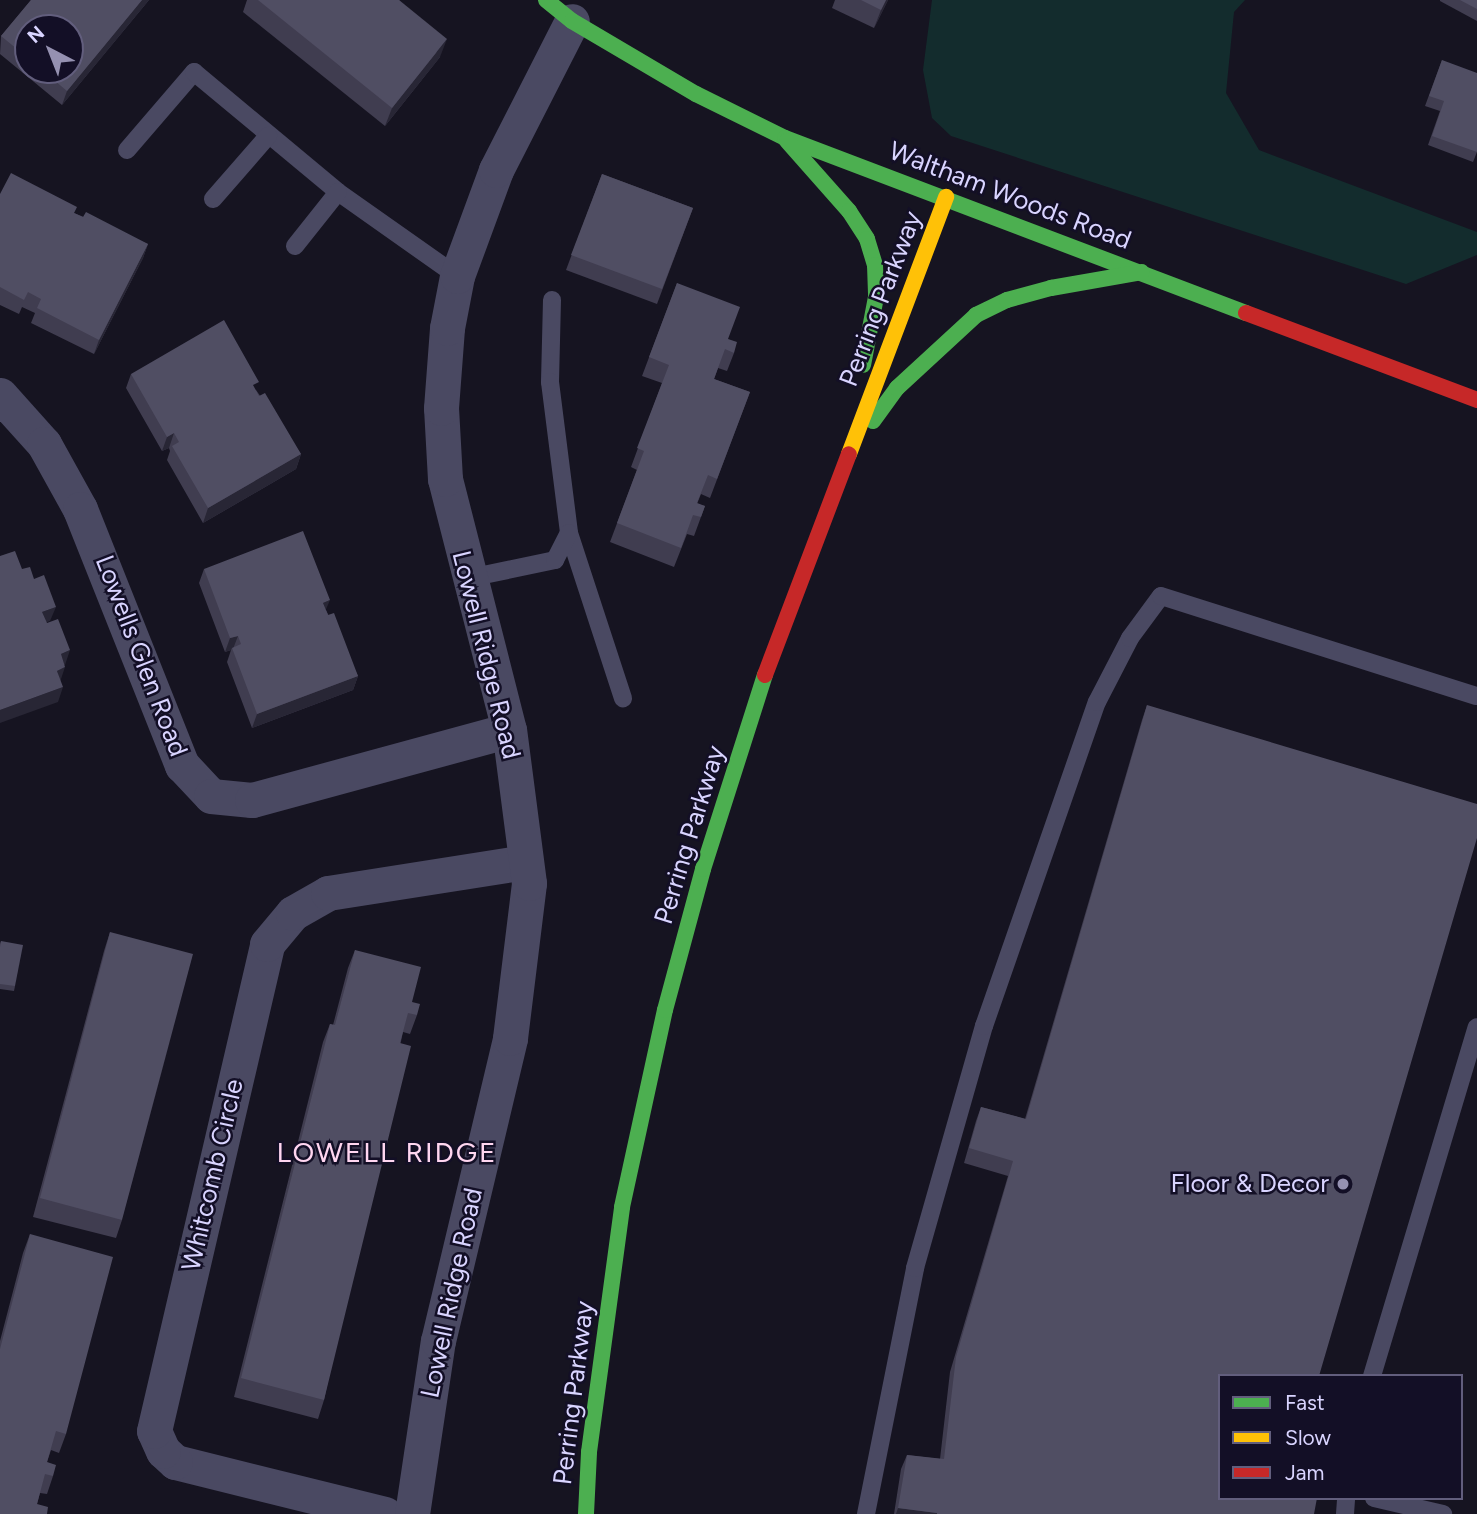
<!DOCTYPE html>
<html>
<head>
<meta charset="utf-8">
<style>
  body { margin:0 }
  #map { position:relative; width:1477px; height:1514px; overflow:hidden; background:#161421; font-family:Figtree,sans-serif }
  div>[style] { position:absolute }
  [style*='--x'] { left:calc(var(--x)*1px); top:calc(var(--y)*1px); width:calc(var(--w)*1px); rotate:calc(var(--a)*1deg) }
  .green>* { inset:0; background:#132c2d }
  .lane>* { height:18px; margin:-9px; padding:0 9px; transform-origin:9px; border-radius:9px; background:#4a4962 }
  .street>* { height:35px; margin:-17.5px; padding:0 17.5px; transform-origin:17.5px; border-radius:17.5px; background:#4a4962 }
  .fast>* { height:16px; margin:-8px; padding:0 8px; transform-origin:8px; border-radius:8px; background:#4caf50 }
  .slow>* { height:16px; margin:-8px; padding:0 8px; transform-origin:8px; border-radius:8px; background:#ffc107 }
  .jam>* { height:16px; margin:-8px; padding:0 8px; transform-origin:8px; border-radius:8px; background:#c62828 }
  .wall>* { inset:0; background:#403d50 }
  .shaded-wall>* { inset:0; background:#282635 }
  .building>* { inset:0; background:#504e63 }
  .dots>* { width:19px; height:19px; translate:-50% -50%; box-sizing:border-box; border:4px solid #130f26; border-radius:50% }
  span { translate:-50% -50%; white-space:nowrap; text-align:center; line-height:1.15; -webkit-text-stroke:5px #130f26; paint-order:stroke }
  .street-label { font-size:26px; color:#d9d4ff }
  .poi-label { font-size:26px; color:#d9d4ff }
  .right { translate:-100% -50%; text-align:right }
  .neighbourhood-label { font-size:28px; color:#ffd6f0; letter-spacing:2px }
  .legend { position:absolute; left:1218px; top:1374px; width:245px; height:126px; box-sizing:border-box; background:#130f26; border:2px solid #625e7d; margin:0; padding:9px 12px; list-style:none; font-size:21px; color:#d9d4ff }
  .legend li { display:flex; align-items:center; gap:14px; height:35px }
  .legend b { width:35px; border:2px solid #625e7d }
  .north { position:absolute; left:14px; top:14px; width:70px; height:70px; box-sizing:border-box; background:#130f26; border:2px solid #625e7d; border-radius:50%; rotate:318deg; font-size:19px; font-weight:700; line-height:28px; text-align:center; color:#d9d4ff }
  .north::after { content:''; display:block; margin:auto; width:24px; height:32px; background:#9591b1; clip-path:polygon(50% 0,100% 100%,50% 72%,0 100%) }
</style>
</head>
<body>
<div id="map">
  <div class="green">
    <i style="clip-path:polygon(932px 0,1245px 0,1234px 12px,1226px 93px,1259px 150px,1477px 232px,1477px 255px,1406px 284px,951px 136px,932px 118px,923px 70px)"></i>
  </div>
  <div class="lane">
    <i style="--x:127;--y:150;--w:103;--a:-49.3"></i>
    <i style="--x:194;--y:72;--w:187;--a:39.8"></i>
    <i style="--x:338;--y:192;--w:146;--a:35.2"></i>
    <i style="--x:213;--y:199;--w:84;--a:-48.9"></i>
    <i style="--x:295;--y:246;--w:69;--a:-51.5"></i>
    <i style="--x:552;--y:300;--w:82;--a:91.4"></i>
    <i style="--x:550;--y:382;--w:152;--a:82.8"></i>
    <i style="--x:569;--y:533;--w:174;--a:71.9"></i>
    <i style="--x:469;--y:578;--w:88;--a:-11.8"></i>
    <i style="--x:555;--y:560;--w:30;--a:-63"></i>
    <i style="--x:1372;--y:1376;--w:364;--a:-73.3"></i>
    <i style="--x:1374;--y:1498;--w:71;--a:13.1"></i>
    <i style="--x:866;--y:1514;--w:251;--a:-78.7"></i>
    <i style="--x:915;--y:1268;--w:252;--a:-74.1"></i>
    <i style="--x:984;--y:1026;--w:343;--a:-70.8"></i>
    <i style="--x:1097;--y:702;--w:72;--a:-62.7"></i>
    <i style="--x:1130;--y:638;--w:52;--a:-53.6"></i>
    <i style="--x:1161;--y:596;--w:331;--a:17.6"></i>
    <i style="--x:1345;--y:1514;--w:16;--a:-86"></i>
  </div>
  <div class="street">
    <i style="--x:0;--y:395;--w:66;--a:48.1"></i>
    <i style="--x:44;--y:444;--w:74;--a:61"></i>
    <i style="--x:80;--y:509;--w:276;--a:68.3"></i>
    <i style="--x:182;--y:765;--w:42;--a:46.9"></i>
    <i style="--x:211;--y:796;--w:41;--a:5.6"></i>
    <i style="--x:252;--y:800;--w:266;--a:-15.2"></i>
    <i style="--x:385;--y:1514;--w:216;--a:-166.1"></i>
    <i style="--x:175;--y:1462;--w:16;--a:-137"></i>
    <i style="--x:163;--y:1451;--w:22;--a:-114"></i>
    <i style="--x:154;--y:1431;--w:500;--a:-76.9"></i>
    <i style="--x:267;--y:944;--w:40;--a:-50"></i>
    <i style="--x:293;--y:913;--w:40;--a:-29.7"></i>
    <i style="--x:328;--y:893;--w:199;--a:-8.9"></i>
    <i style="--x:412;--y:1514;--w:175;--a:-81.5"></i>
    <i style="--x:438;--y:1341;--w:311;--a:-76.6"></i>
    <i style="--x:510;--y:1038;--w:156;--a:-83"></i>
    <i style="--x:529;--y:883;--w:154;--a:-97.4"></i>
    <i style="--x:509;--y:730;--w:259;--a:-104.3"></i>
    <i style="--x:445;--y:479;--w:71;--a:-93.2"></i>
    <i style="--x:441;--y:408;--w:80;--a:-85.7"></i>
    <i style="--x:447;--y:328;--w:53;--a:-79.1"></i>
    <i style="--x:457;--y:276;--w:113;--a:-69.8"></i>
    <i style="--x:496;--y:170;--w:167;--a:-63"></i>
  </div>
  <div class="fast">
    <i style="--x:546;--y:0;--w:33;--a:39"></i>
    <i style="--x:572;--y:21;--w:144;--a:30.5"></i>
    <i style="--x:696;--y:94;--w:99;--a:26.3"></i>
    <i style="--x:785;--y:138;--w:493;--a:20.8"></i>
    <i style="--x:787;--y:141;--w:94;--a:48.5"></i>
    <i style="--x:849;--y:211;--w:33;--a:57"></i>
    <i style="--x:867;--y:239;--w:27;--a:73"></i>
    <i style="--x:875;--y:265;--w:32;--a:88"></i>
    <i style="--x:876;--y:297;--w:69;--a:100.8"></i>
    <i style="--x:873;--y:421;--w:41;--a:-54"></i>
    <i style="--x:897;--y:388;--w:108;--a:-42.7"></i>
    <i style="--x:976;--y:315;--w:34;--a:-26"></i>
    <i style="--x:1007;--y:300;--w:46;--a:-15.3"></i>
    <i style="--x:1051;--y:288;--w:92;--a:-10"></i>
    <i style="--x:586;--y:1514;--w:62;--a:-87.2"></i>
    <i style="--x:589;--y:1452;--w:247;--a:-82.3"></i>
    <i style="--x:622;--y:1207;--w:202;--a:-77.7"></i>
    <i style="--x:665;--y:1010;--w:146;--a:-74.9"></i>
    <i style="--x:703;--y:869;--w:204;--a:-72.3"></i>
  </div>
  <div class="slow">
    <i style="--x:849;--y:454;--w:275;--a:-69.3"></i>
  </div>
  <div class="jam">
    <i style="--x:1246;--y:313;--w:247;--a:20.6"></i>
    <i style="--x:765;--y:675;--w:236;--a:-69.2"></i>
  </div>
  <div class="wall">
    <i style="clip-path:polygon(evenodd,31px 0,149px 0,62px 105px,0 54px,1px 36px,31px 0,28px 28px,70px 70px,28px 70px,28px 28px)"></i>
    <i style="clip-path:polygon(247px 0,399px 0,440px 57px,385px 126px,243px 12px)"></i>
    <i style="clip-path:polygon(835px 0,888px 0,874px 28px,832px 8px)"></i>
    <i style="clip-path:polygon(1440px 0,1477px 0,1477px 21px,1440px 1px)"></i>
    <i style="clip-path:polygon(1442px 60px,1477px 152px,1473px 162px,1428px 145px,1440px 111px,1425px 106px)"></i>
    <i style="clip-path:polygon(602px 174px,693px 208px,657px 304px,566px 270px)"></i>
    <i style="clip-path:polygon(0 194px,74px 213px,148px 244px,143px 258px,94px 354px,31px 323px,35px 313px,22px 307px,19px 314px,0 305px)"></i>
    <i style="clip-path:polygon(677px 283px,728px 339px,734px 353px,727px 371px,718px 368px,714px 379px,750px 392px,710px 498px,701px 494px,697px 504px,705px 506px,694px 536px,687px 534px,674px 567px,610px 542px,637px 470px,631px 467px,662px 383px,642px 376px)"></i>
    <i style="clip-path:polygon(131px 374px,256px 390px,301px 454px,296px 469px,203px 523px,167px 460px,170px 451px,169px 448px,162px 451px,126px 388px)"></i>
    <i style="clip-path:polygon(204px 569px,326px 610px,358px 676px,353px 690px,252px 728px,227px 662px,231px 650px,225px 652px,199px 583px)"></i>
    <i style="clip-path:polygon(1147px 705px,1220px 1376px,1314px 1514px,894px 1514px,901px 1469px,907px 1455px,940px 1459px,950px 1372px,1008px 1176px,964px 1163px,976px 1121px,981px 1107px,1025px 1119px,1142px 720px)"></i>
    <i style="clip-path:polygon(110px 932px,122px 1220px,116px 1238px,33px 1217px,104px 951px)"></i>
    <i style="clip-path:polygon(1px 941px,15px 986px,14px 991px,0 989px,0 944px)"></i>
    <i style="clip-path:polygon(355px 950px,412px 1002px,417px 1015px,410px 1034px,403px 1032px,324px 1400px,318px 1419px,234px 1397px,323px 1042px,330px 1024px,333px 1025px,348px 968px)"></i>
    <i style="clip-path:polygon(30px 1234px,66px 1434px,59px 1453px,51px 1450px,47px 1462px,53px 1476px,47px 1494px,40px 1493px,37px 1504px,0 1514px,0 1341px,23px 1253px)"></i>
  </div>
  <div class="shaded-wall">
    <i style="clip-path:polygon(142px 0,149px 0,62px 105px,67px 91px)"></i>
    <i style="clip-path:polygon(886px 0,888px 0,874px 28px,881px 10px)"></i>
    <i style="clip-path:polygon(447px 39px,440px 57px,385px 126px,392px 108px)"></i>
    <i style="clip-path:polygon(148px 244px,143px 258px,94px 354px,99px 340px)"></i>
    <i style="clip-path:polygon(174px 433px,169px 448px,162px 451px,167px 437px)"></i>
    <i style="clip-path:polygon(301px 454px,296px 469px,203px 523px,208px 508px)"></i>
    <i style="clip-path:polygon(330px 600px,324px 614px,323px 603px)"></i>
    <i style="clip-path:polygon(56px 607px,50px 621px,37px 626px,42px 612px)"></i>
    <i style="clip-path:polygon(238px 636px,233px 649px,232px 648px,231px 650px,225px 652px,230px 638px)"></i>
    <i style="clip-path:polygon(70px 650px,65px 665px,55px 668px,61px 654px)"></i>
    <i style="clip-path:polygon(65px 667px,60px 682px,57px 671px)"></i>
    <i style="clip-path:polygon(358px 676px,353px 690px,252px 728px,257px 714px)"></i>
    <i style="clip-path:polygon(63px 687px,58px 702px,0 723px,0 710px)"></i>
    <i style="clip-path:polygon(898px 1508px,937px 1513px,937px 1514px,896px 1514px)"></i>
  </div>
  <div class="building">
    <i style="clip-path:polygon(31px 0,142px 0,67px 91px,42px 70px,70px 70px,70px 28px,28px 28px,28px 58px,1px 36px)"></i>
    <i style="clip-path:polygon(258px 0,399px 0,447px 39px,392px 108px)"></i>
    <i style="clip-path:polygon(861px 0,886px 0,881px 10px)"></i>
    <i style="clip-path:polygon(1460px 0,1477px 0,1477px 9px)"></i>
    <i style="clip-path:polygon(1442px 60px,1477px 73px,1477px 152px,1432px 136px,1444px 101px,1429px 96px)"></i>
    <i style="clip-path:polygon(11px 173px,77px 207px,74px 213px,83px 217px,86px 212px,148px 244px,99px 340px,37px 308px,41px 299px,28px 292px,24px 300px,0 287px,0 194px)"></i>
    <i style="clip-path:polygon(602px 174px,693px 208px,662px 289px,571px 255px)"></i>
    <i style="clip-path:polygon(677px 283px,740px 307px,728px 339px,737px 342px,734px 353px,725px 349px,714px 379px,750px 392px,717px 479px,708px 475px,697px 503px,705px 506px,701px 517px,693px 515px,681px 548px,617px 523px,644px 451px,637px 448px,669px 365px,649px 357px)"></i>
    <i style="clip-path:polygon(224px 320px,259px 382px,253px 385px,259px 396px,265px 393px,301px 454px,208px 508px,172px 446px,179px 442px,174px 433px,167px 437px,131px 374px)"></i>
    <i style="clip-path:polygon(303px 531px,330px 600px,323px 603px,328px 615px,334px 613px,358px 676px,257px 714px,232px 648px,241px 644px,238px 636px,230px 638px,204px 569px)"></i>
    <i style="clip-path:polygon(15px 551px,22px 569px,30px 567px,34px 579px,44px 575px,56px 607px,42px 612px,47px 623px,58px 619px,70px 650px,61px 654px,65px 667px,57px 671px,63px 687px,0 710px,0 556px)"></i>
    <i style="clip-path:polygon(1147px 705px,1477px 804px,1477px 838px,1319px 1376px,1220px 1376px,1220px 1498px,1317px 1498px,1314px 1514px,937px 1514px,937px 1513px,898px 1508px,907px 1455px,944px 1459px,956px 1357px,1013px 1161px,969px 1148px,981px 1107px,1026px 1119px)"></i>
    <i style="clip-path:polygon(110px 932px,193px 954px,122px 1220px,40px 1198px)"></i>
    <i style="clip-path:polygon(1px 941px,23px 945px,15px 986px,0 984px,0 947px)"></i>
    <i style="clip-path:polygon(355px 950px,421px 967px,412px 1002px,420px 1004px,417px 1015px,408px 1013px,400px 1043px,411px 1046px,324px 1400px,241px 1378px,330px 1024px,335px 1025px)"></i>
    <i style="clip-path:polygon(30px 1234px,113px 1257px,66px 1434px,56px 1431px,47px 1462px,56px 1465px,53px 1476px,45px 1474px,37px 1504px,48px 1507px,47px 1514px,0 1514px,0 1349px)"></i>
  </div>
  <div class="dots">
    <i style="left:1343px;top:1184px;background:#9591b1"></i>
  </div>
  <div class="street-label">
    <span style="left:1010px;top:196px;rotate:21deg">Waltham Woods Road</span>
    <span style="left:881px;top:299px;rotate:-69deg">Perring Parkway</span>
    <span style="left:486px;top:655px;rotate:76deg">Lowell Ridge Road</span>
    <span style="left:141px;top:656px;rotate:69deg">Lowells Glen Road</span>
    <span style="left:690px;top:835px;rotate:-73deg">Perring Parkway</span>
    <span style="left:213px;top:1175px;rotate:-77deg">Whitcomb Circle</span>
    <span style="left:452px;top:1293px;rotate:-78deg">Lowell Ridge Road</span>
    <span style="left:574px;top:1393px;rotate:-83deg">Perring Parkway</span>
  </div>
  <div class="poi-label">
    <span class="right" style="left:1329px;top:1184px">Floor &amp; Decor</span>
  </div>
  <div class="neighbourhood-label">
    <span style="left:387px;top:1152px">LOWELL RIDGE</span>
  </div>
  <ul class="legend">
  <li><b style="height:9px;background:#4caf50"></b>Fast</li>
  <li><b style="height:9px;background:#ffc107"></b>Slow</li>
  <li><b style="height:9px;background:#c62828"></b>Jam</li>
  </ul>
  <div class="north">N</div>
</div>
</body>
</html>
